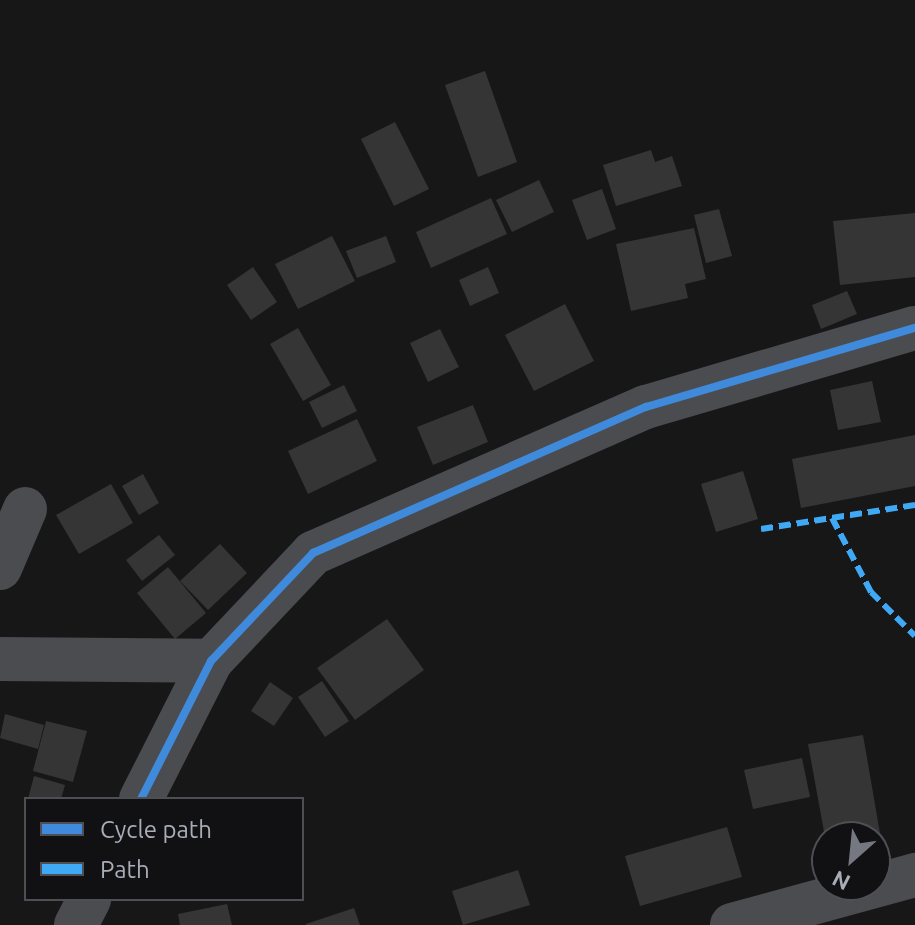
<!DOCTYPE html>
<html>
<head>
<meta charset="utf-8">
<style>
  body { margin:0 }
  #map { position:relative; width:915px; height:925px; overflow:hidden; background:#171717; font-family:Ubuntu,sans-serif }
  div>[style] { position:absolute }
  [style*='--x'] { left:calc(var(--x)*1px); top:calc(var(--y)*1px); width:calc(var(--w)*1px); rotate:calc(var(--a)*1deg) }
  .building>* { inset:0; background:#353536 }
  .minor>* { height:44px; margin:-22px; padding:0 22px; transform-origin:22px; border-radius:22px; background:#4b4c50 }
  .quiet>* { height:6px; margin-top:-3px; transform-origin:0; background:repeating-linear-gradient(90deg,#3fa9f5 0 12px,transparent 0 18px) }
  .cycleway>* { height:8px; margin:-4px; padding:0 4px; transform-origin:4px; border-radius:4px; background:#408adc }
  span { translate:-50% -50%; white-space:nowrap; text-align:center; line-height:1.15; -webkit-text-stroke:6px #111113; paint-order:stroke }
  .legend { position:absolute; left:24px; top:797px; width:280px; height:104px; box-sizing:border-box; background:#111113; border:2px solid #4d4f55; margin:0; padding:10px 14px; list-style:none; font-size:24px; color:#a8adb8 }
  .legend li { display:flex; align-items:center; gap:16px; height:40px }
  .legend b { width:40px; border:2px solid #4d4f55 }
  .north { position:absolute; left:811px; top:821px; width:80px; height:80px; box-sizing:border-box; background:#111113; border:2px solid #4d4f55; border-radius:50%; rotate:207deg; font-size:22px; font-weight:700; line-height:32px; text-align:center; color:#a8adb8 }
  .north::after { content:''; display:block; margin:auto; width:28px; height:36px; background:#757880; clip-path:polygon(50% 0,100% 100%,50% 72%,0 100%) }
</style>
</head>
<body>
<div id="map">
  <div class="building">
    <i style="clip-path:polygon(485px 71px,517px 162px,478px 177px,445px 85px)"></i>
    <i style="clip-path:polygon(395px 122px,429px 189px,394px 206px,361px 139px)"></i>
    <i style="clip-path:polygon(651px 150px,655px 162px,672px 156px,682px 186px,616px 206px,603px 165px)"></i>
    <i style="clip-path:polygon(539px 180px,554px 212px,512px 232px,496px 200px)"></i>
    <i style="clip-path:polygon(602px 189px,616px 229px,587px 240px,572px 200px)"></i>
    <i style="clip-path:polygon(491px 198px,507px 234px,431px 268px,416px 232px)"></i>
    <i style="clip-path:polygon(719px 209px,732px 256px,706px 263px,694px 215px)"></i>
    <i style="clip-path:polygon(915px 213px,915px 277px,840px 285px,833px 221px)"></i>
    <i style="clip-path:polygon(694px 228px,706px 279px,685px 284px,688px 298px,631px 311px,616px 244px)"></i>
    <i style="clip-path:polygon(332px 236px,355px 281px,298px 309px,275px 264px)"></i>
    <i style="clip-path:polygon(386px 236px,396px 262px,357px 278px,346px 251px)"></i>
    <i style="clip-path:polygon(253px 267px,277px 302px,251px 320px,227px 285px)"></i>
    <i style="clip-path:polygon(488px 267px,499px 293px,470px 306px,459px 280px)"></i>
    <i style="clip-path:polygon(847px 291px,857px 314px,821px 329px,812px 305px)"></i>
    <i style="clip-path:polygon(565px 304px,594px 361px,534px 391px,505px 335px)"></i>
    <i style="clip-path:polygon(298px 328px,331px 385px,303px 401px,270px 344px)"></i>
    <i style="clip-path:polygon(440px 329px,459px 367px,428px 382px,410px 343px)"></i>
    <i style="clip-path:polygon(872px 381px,881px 422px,838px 430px,830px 390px)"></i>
    <i style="clip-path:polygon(344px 385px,357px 411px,322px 428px,309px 402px)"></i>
    <i style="clip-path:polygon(473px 405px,488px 442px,433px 465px,417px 427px)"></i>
    <i style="clip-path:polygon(357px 419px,377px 461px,308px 494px,288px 451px)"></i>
    <i style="clip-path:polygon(915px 435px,915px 486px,801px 508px,792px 459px)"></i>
    <i style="clip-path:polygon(743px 471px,758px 519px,716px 532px,701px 484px)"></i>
    <i style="clip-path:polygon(143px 474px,159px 503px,139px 515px,122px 486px)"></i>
    <i style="clip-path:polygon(111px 484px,133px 523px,79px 554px,56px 515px)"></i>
    <i style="clip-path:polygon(159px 535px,175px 555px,142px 581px,126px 560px)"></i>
    <i style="clip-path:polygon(220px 544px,247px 573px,208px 610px,180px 581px)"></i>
    <i style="clip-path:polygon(168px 567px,206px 613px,175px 639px,137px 593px)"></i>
    <i style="clip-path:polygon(387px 619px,424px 670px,355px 720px,317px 668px)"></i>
    <i style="clip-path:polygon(322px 681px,349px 721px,325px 737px,298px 697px)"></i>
    <i style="clip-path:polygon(270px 682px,293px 698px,274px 726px,251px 711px)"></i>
    <i style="clip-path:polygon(5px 714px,44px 725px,38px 749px,0 738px)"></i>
    <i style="clip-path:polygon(46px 721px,87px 731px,73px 782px,33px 771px)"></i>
    <i style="clip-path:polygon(863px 735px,881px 839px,825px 837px,808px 744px)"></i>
    <i style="clip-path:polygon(802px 758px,810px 797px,753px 809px,744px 770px)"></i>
    <i style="clip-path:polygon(34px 776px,65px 785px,61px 799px,28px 799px)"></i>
    <i style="clip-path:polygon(727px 827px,742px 877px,640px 906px,625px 856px)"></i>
    <i style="clip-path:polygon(518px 870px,530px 905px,463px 925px,452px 891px)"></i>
    <i style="clip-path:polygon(227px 904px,232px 925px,180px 925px,178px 914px)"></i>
    <i style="clip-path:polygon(354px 908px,360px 925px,306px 925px,306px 924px)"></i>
  </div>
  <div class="minor">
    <i style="--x:0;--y:568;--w:64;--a:-67"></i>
    <i style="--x:0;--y:659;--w:211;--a:0.5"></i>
    <i style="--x:141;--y:799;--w:155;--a:-63.1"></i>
    <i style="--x:211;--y:661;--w:149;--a:-46.6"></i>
    <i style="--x:313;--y:553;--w:364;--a:-23.7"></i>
    <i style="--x:646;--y:407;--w:280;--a:-16.4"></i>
    <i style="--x:76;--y:925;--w:29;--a:-63"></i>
    <i style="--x:732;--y:925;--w:190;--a:-15.3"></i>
  </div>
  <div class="quiet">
    <i style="--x:832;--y:518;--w:84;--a:62.2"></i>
    <i style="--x:871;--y:592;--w:62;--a:45"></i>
    <i style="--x:761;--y:529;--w:156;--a:-8.9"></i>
  </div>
  <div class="cycleway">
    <i style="--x:141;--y:799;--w:155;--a:-63.1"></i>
    <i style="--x:211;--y:661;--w:149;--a:-46.6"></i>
    <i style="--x:313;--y:553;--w:364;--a:-23.7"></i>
    <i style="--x:646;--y:407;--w:280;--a:-16.4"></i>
  </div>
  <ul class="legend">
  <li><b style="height:10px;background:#408adc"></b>Cycle path</li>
  <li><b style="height:10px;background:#3fa9f5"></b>Path</li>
  </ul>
  <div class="north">N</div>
</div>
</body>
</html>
